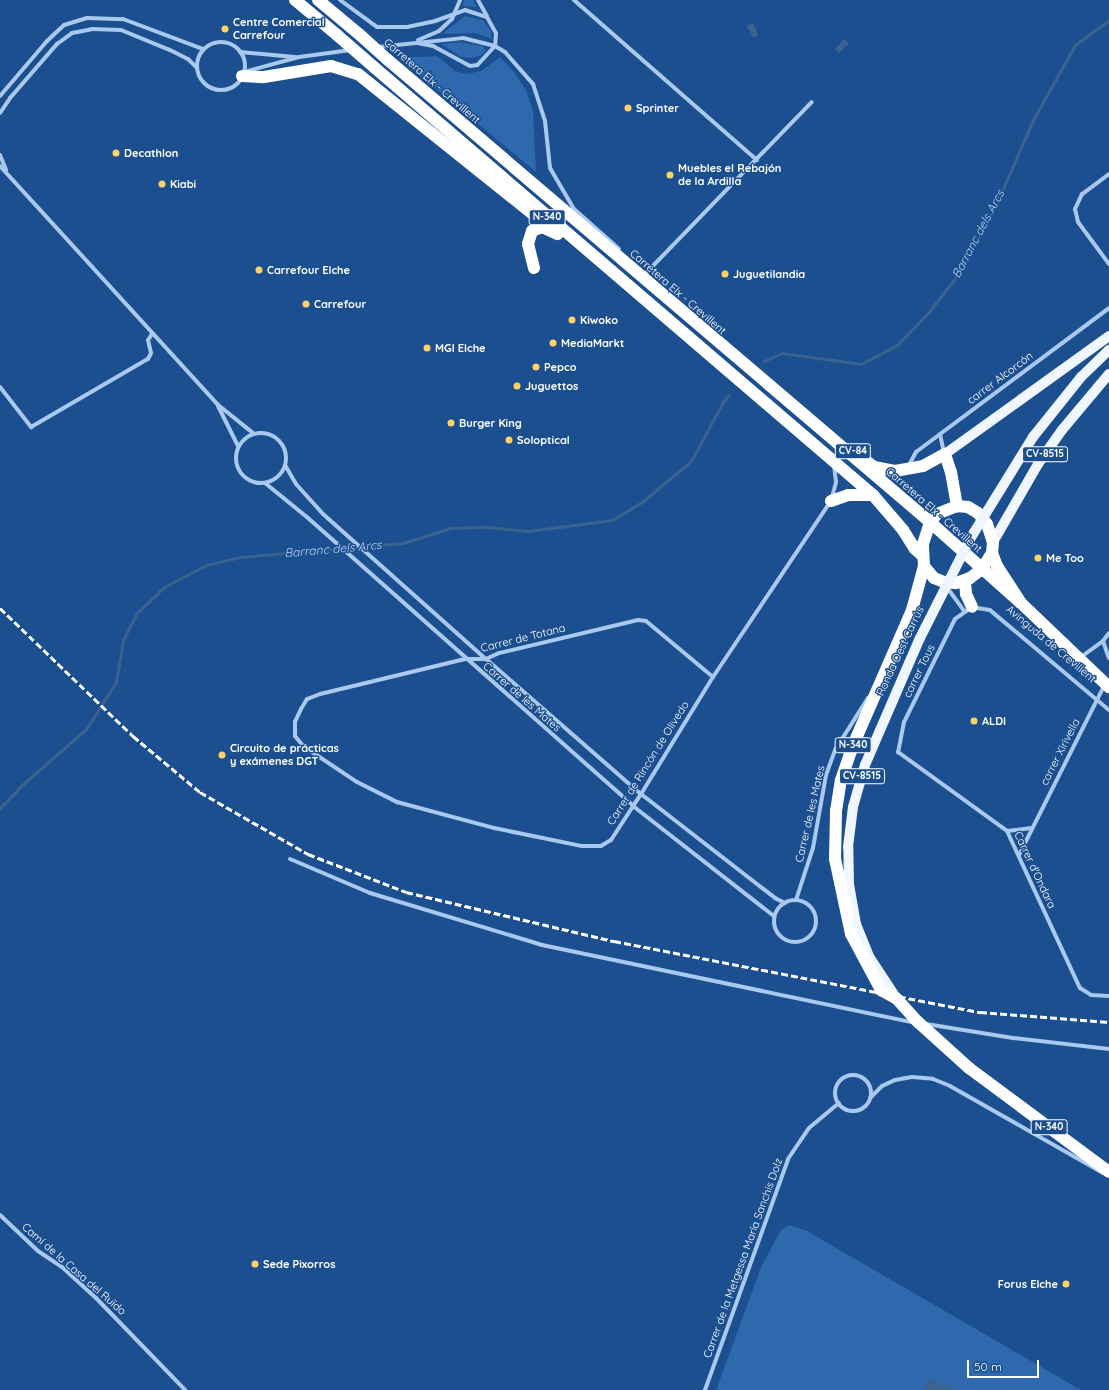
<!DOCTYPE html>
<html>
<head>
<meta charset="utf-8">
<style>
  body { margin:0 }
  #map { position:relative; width:1109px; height:1390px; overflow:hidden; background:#1b4f8f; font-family:Quicksand,sans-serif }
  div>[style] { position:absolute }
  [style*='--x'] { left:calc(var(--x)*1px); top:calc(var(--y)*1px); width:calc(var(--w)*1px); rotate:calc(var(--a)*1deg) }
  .green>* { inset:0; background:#2e69ad }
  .water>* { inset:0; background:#3c6290 }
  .stream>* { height:3px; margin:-1.5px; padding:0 1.5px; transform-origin:1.5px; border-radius:1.5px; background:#3c6290 }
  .street>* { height:4px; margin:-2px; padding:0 2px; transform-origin:2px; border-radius:2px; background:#a9c9ee }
  .street>.ring { margin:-2px; padding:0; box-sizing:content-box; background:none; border:4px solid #a9c9ee; border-radius:50% }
  .primary>* { height:10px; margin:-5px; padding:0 5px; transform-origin:5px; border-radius:5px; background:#f0f6ff }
  .highway>* { height:12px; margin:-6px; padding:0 6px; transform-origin:6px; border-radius:6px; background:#fff }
  .rail>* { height:3px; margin-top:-1.5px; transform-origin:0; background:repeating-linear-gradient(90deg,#fff 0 7px,transparent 0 10px) }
  .primary-bridge>* { height:10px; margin:-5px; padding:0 5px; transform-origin:5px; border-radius:5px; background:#f0f6ff }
  .highway-bridge>* { height:12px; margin:-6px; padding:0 6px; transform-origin:6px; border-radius:6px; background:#fff }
  .dots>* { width:11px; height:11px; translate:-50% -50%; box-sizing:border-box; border:2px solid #1b4f8f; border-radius:50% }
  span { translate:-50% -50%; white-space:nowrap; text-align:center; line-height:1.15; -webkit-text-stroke:3px #1b4f8f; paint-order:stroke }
  .shield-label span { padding:1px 3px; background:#1b4f8f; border:1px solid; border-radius:3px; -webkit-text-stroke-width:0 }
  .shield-label { font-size:10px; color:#fff; font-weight:700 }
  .poi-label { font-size:11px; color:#fff; font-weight:700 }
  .left { translate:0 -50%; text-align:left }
  .right { translate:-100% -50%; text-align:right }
  .street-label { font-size:11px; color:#fff }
  .water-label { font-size:12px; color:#b5d3f5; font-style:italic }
  .scale { position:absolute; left:967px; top:1360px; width:72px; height:18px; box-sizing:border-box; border:2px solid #fff; border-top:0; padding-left:5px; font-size:12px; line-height:14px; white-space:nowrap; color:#fff; -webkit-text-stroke:3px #1b4f8f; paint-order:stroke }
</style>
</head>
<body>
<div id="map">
  <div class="green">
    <i style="clip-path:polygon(464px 0,473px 0,477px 7px,463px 6px)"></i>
    <i style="clip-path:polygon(465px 16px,483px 20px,491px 31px,492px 39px,476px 33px,442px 34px)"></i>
    <i style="clip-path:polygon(459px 42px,483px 46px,486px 51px,480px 56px,470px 58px,461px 57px,441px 44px)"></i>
    <i style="clip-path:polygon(437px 56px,455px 71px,467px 74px,481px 71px,500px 57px,514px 72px,526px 90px,533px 111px,536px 172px,399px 58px)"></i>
    <i style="clip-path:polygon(789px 1225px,807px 1231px,1081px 1390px,716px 1390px,762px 1265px,781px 1230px)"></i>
  </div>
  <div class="water">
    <i style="clip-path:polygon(753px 23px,758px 34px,756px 37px,753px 37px,747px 26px)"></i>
    <i style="clip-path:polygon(844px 39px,849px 43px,839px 53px,835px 49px)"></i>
    <i style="clip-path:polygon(931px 1377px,936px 1384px,954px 1387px,953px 1390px,923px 1390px)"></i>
  </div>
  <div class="stream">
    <i style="--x:764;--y:361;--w:20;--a:-24"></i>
    <i style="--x:782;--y:353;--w:80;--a:7.9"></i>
    <i style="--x:861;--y:364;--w:41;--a:-27.8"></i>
    <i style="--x:897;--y:345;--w:45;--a:-45.9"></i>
    <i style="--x:928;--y:313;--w:52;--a:-52"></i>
    <i style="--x:960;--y:272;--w:72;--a:-61.6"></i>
    <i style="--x:994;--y:209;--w:99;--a:-66.3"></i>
    <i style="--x:1034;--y:118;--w:84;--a:-60.7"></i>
    <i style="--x:1075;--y:45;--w:42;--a:-36.3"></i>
    <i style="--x:0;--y:808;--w:32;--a:-46"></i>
    <i style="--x:22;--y:785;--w:86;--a:-41.2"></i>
    <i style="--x:87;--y:728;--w:54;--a:-57.8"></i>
    <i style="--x:116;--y:682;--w:43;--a:-80.5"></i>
    <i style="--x:123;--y:640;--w:30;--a:-63"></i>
    <i style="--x:137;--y:613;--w:37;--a:-44"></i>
    <i style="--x:164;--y:587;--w:47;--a:-27.6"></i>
    <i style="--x:206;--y:565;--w:35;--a:-13"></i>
    <i style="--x:240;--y:557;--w:164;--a:-4.9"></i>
    <i style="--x:403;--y:543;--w:50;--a:-17.4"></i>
    <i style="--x:451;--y:528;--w:36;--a:-2"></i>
    <i style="--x:487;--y:527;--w:41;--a:5.6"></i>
    <i style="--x:528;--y:531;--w:85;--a:-7.5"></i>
    <i style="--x:612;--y:520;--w:35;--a:-31"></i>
    <i style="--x:642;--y:502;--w:64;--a:-39.9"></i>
    <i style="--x:691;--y:461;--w:67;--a:-61.5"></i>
    <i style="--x:723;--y:402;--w:9;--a:-49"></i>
  </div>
  <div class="street">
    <i style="--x:340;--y:0;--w:46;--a:36.1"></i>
    <i style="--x:377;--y:27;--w:30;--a:0"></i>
    <i style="--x:407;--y:27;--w:29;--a:-12"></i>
    <i style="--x:435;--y:21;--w:32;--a:-20"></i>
    <i style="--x:465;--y:10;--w:23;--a:18"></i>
    <i style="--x:487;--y:17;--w:18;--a:61"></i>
    <i style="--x:496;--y:33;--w:13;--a:94"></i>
    <i style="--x:495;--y:46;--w:26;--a:133"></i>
    <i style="--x:477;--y:65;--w:7;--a:172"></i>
    <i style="--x:470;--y:66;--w:42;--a:-151.6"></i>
    <i style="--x:433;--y:46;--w:16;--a:-169"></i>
    <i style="--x:478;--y:0;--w:18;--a:61"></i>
    <i style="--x:574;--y:0;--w:243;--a:41.2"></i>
    <i style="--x:418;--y:40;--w:23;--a:-23"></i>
    <i style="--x:439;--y:31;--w:18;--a:-43"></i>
    <i style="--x:452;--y:19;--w:21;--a:-67"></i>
    <i class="ring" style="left:197px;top:42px;width:44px;height:44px"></i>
    <i style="--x:378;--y:47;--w:85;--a:-6"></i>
    <i style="--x:463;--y:38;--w:33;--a:14"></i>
    <i style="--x:495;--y:46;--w:12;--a:31"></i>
    <i style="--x:505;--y:52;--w:43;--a:48.8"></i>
    <i style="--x:533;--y:84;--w:39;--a:72"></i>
    <i style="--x:545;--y:121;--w:47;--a:83.9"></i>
    <i style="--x:550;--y:168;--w:48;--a:59.7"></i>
    <i style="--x:574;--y:209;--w:60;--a:41.6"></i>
    <i style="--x:240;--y:52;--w:55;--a:5.2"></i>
    <i style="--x:244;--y:72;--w:57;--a:-15.3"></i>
    <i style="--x:299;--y:57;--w:52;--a:-7.7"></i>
    <i style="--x:0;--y:96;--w:72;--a:-49.5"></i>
    <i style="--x:47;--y:41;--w:23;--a:-43"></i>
    <i style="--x:64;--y:25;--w:24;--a:-17"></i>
    <i style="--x:87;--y:18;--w:36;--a:2"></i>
    <i style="--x:123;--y:19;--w:85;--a:20.6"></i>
    <i style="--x:0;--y:113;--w:18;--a:-56"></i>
    <i style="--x:10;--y:98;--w:72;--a:-49"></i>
    <i style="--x:57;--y:44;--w:19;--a:-36"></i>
    <i style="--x:72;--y:33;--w:20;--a:-11"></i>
    <i style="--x:92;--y:29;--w:29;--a:2"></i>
    <i style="--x:121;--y:30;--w:53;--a:22.2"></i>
    <i style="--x:170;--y:50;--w:20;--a:27"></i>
    <i style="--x:188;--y:59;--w:13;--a:45"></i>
    <i style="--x:0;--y:155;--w:16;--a:68"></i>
    <i style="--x:0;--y:166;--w:322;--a:47.6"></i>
    <i style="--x:217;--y:404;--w:46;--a:38.9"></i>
    <i style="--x:1109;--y:174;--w:34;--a:143"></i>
    <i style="--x:1082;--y:194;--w:17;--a:115"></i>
    <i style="--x:1075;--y:209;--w:13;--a:77"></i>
    <i style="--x:1078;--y:222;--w:52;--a:53.6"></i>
    <i style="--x:646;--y:273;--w:238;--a:-45.9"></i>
    <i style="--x:0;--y:387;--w:51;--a:52.2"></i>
    <i style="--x:31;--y:427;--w:135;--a:-30.2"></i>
    <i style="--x:148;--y:359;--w:7;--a:-63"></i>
    <i style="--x:151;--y:353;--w:13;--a:-103"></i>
    <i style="--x:148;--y:340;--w:7;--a:-56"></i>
    <i style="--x:218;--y:406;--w:45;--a:63.4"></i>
    <i class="ring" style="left:236px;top:433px;width:46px;height:46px"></i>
    <i style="--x:940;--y:434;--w:19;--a:78"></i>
    <i style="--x:285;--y:465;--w:22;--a:60"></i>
    <i style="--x:296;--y:484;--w:40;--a:48"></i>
    <i style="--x:323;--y:514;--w:218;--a:41.7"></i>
    <i style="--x:486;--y:659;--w:206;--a:41.1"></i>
    <i style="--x:641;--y:794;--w:170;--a:37.8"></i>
    <i style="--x:775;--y:898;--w:11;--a:27"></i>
    <i style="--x:908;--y:467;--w:17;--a:-62"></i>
    <i style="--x:916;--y:452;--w:241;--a:-36.7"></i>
    <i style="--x:265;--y:483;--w:55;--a:39.1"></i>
    <i style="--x:308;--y:518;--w:434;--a:41.5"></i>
    <i style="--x:633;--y:806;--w:179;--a:38"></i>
    <i style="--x:946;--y:586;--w:32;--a:54"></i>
    <i style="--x:1103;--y:641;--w:18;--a:71"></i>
    <i style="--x:1081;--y:657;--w:27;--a:-36"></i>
    <i style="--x:1103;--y:641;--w:10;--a:-53"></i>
    <i style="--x:713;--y:677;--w:87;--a:-140.1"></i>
    <i style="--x:646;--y:621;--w:8;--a:-173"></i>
    <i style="--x:638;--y:620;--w:143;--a:166.6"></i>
    <i style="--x:499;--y:653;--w:14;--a:155"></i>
    <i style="--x:486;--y:659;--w:21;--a:180"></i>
    <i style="--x:465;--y:659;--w:149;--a:166.4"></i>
    <i style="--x:320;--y:694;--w:14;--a:159"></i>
    <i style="--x:307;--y:699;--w:12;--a:121"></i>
    <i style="--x:301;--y:709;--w:14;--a:115"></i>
    <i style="--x:295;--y:722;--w:14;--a:90"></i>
    <i style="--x:295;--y:736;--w:13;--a:51"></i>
    <i style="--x:303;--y:746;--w:65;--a:33.7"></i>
    <i style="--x:357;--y:782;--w:45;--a:26.6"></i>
    <i style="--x:397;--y:802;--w:100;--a:15"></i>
    <i style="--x:494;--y:828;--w:90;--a:11.6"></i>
    <i style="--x:582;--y:846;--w:19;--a:0"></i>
    <i style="--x:601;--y:846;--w:12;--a:-31"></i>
    <i style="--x:611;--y:840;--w:55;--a:-56.9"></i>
    <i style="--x:641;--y:794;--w:137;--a:-58.4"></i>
    <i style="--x:713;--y:677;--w:212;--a:-56.2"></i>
    <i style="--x:831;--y:501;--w:20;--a:-75"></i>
    <i style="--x:836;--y:482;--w:16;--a:-97"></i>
    <i style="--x:1109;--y:710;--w:155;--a:-140"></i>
    <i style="--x:990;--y:610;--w:18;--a:-171"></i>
    <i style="--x:972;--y:607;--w:21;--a:145"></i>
    <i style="--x:955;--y:619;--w:115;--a:116.3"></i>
    <i style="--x:904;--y:722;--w:31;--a:101"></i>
    <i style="--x:898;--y:752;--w:135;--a:35.9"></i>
    <i style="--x:1007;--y:831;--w:173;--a:65.1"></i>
    <i style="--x:1080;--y:988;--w:13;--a:32"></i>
    <i style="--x:1091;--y:995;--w:18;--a:3"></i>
    <i style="--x:1007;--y:831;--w:25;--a:-7"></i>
    <i style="--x:1019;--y:855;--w:191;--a:-63.3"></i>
    <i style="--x:290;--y:859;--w:87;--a:23"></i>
    <i style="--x:370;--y:893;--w:180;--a:16.8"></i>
    <i style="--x:542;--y:945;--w:381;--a:11.8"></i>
    <i class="ring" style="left:774px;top:900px;width:38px;height:38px"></i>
    <i style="--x:796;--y:900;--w:55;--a:-71.9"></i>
    <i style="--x:813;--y:848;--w:74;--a:-79.9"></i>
    <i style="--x:826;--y:775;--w:27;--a:-70"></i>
    <i style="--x:835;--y:750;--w:62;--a:-57.6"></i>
    <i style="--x:926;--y:1024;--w:88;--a:9.1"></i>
    <i style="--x:1013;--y:1038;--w:97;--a:6.5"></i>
    <i class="ring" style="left:835px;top:1075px;width:32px;height:32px"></i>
    <i style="--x:870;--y:1098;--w:17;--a:-45"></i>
    <i style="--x:882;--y:1086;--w:14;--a:-25"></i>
    <i style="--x:895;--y:1080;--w:17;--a:-10"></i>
    <i style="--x:912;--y:1077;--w:21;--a:5"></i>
    <i style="--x:933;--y:1079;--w:18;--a:22"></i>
    <i style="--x:950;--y:1086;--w:176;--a:29.6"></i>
    <i style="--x:0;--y:1215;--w:52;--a:43.5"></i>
    <i style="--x:38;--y:1251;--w:29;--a:34"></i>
    <i style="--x:62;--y:1267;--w:46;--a:42.4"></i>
    <i style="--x:96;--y:1298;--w:128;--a:45.9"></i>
    <i style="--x:705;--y:1390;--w:245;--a:-70.2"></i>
    <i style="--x:788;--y:1159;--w:37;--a:-56"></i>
    <i style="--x:809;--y:1128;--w:39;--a:-40"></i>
  </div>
  <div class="primary">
    <i style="--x:1033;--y:437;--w:77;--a:-51.3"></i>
    <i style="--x:1081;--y:377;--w:39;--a:-44"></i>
    <i style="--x:945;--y:454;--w:202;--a:-35.7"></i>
    <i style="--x:993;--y:542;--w:90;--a:-60"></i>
    <i style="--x:1038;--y:464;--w:42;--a:-54.8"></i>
    <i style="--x:1062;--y:430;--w:73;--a:-50"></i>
    <i style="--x:856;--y:924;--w:39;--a:-100"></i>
    <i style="--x:849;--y:886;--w:39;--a:-91"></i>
    <i style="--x:848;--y:847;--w:40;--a:-82.9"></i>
    <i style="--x:853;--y:807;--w:44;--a:-74.1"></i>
    <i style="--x:865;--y:765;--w:138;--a:-66.6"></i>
  </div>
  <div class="highway">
    <i style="--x:295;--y:0;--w:55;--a:39.8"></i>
    <i style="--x:318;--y:0;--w:53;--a:39.7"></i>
    <i style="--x:388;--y:60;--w:712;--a:40.44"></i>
    <i style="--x:930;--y:522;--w:122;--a:41.7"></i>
    <i style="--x:375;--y:68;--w:656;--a:40.61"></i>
    <i style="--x:873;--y:495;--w:46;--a:49.4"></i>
    <i style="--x:903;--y:530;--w:22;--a:58"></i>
    <i style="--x:915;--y:549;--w:9;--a:41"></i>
    <i style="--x:242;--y:76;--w:22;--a:3"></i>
    <i style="--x:264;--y:77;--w:68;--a:-9.3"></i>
    <i style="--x:331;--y:66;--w:28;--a:17"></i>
    <i style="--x:358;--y:74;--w:226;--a:38.7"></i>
    <i style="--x:534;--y:268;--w:25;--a:-104"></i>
    <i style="--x:528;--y:244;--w:14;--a:-73"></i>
    <i style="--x:532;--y:231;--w:11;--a:-22"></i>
    <i style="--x:542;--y:227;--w:17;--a:25"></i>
    <i style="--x:865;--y:460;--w:11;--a:38"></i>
    <i style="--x:874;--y:467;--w:21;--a:11"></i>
    <i style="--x:895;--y:471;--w:28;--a:-10"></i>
    <i style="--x:923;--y:466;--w:25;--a:-29"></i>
    <i style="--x:945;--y:454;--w:19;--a:72"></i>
    <i style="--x:951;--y:472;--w:35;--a:80"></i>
    <i style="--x:831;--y:501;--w:18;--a:-19"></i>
    <i style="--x:848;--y:495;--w:25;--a:0"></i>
    <i style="--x:957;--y:506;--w:11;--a:5"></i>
    <i style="--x:968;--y:507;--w:12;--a:31"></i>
    <i style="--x:978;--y:513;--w:14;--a:51"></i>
    <i style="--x:987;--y:524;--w:19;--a:72"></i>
    <i style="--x:993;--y:542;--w:11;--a:95"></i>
    <i style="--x:992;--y:553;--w:19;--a:122"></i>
    <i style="--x:982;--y:569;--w:15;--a:143"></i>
    <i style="--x:970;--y:578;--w:15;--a:160"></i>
    <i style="--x:956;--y:583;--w:12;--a:-175"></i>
    <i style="--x:944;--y:582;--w:11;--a:-158"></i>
    <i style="--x:934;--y:578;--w:16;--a:-130"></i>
    <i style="--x:924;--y:566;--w:22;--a:-93"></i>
    <i style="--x:923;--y:544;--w:23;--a:-72"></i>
    <i style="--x:930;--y:522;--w:11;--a:-49"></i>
    <i style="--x:937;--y:514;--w:22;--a:-22"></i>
    <i style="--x:992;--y:553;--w:14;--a:69"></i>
    <i style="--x:997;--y:566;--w:44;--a:57"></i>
    <i style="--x:1021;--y:603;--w:122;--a:43.7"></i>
    <i style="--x:965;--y:582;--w:12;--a:85"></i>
    <i style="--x:966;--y:594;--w:14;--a:65"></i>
    <i style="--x:851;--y:934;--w:77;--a:-102"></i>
    <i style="--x:835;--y:859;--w:48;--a:-88.8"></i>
    <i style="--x:836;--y:811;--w:31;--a:-81"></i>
    <i style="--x:841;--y:780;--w:39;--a:-71"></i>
    <i style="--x:854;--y:743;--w:145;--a:-66.4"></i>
    <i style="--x:912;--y:610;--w:46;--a:-74.7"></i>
    <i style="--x:969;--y:1068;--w:174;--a:36.6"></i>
  </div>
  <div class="rail">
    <i style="--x:0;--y:608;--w:185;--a:43.9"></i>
    <i style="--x:133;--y:736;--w:87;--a:39.9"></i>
    <i style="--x:200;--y:792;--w:125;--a:29.9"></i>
    <i style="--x:308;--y:854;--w:105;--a:21.2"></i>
    <i style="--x:406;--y:892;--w:214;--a:13.3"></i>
    <i style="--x:614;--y:941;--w:373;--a:11"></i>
    <i style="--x:980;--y:1012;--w:129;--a:4.4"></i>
  </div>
  <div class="primary-bridge">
    <i style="--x:920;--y:638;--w:111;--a:-63.2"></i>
    <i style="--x:970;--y:539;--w:120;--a:-58.3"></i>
    <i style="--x:856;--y:924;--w:37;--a:68"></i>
    <i style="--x:870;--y:958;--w:49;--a:56.6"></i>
  </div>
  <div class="highway-bridge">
    <i style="--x:359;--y:34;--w:39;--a:42"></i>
    <i style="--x:337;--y:35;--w:50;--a:41"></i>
    <i style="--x:851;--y:934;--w:64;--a:61.8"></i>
    <i style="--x:881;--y:990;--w:18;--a:29"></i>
    <i style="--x:897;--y:999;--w:31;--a:48"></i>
    <i style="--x:918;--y:1022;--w:69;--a:42"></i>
  </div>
  <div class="dots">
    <i style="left:225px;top:29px;background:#ffd166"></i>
    <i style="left:628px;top:108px;background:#ffd166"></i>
    <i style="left:116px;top:153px;background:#ffd166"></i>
    <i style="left:670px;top:175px;background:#ffd166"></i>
    <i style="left:162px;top:184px;background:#ffd166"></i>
    <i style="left:259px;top:270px;background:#ffd166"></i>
    <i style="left:725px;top:274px;background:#ffd166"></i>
    <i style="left:306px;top:304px;background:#ffd166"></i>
    <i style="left:572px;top:320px;background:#ffd166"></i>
    <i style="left:553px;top:343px;background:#ffd166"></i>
    <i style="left:427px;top:348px;background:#ffd166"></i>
    <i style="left:536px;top:367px;background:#ffd166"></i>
    <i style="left:517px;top:386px;background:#ffd166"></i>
    <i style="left:451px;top:423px;background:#ffd166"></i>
    <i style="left:509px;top:440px;background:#ffd166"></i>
    <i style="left:1038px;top:558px;background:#ffd166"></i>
    <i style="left:974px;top:721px;background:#ffd166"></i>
    <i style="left:222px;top:755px;background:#ffd166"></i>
    <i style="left:255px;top:1264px;background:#ffd166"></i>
    <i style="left:1066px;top:1284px;background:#ffd166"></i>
  </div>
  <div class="shield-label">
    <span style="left:547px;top:217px">N-340</span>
    <span style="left:853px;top:451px">CV-84</span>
    <span style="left:1045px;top:454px">CV-8515</span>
    <span style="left:853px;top:745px">N-340</span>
    <span style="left:862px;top:776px">CV-8515</span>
    <span style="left:1049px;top:1127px">N-340</span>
  </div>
  <div class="poi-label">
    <span class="left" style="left:233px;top:29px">Centre Comercial<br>Carrefour</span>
    <span class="left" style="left:636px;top:108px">Sprinter</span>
    <span class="left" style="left:124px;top:153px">Decathlon</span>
    <span class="left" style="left:678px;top:175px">Muebles el Rebajón<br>de la Ardilla</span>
    <span class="left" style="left:170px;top:184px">Kiabi</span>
    <span class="left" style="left:267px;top:270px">Carrefour Elche</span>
    <span class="left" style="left:733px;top:274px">Juguetilandia</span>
    <span class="left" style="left:314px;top:304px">Carrefour</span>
    <span class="left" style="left:580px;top:320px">Kiwoko</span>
    <span class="left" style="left:561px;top:343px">MediaMarkt</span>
    <span class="left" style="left:435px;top:348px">MGI Elche</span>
    <span class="left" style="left:544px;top:367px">Pepco</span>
    <span class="left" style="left:525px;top:386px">Juguettos</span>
    <span class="left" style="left:459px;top:423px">Burger King</span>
    <span class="left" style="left:517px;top:440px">Soloptical</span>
    <span class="left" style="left:1046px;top:558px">Me Too</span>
    <span class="left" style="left:982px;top:721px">ALDI</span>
    <span class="left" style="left:230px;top:755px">Circuito de prácticas<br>y exámenes DGT</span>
    <span class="left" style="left:263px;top:1264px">Sede Pixorros</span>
    <span class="right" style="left:1058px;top:1284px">Forus Elche</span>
  </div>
  <div class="street-label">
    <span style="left:432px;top:81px;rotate:41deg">Carretera Elx - Crevillent</span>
    <span style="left:678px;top:292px;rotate:41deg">Carretera Elx - Crevillent</span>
    <span style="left:1000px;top:378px;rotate:-37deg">carrer Alcorcón</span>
    <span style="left:934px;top:510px;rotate:41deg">Carretera Elx - Crevillent</span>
    <span style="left:523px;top:638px;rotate:-14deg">Carrer de Totana</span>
    <span style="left:1051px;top:644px;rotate:40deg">Avinguda de Crevillent</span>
    <span style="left:900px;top:651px;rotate:-65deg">Ronda Oest Carrús</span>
    <span style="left:919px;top:671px;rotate:-64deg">carrer Tous</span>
    <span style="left:522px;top:697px;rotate:41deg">Carrer de les Mates</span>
    <span style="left:1060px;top:752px;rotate:-63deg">carrer Xirivella</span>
    <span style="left:648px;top:763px;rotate:-58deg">Carrer de Rincón de Olivedo</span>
    <span style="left:810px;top:814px;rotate:-77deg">Carrer de les Mates</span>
    <span style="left:1035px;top:870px;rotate:65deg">Carrer d'Ondara</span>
    <span style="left:743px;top:1258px;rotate:-70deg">Carrer de la Metgessa María Sanchis Dolz</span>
    <span style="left:74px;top:1269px;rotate:41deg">Camí de la Casa del Ruïdo</span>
  </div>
  <div class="water-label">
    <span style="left:978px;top:234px;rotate:-62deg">Barranc dels Arcs</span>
    <span style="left:333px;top:549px;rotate:-5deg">Barranc dels Arcs</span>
  </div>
  <div class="scale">50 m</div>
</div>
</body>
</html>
